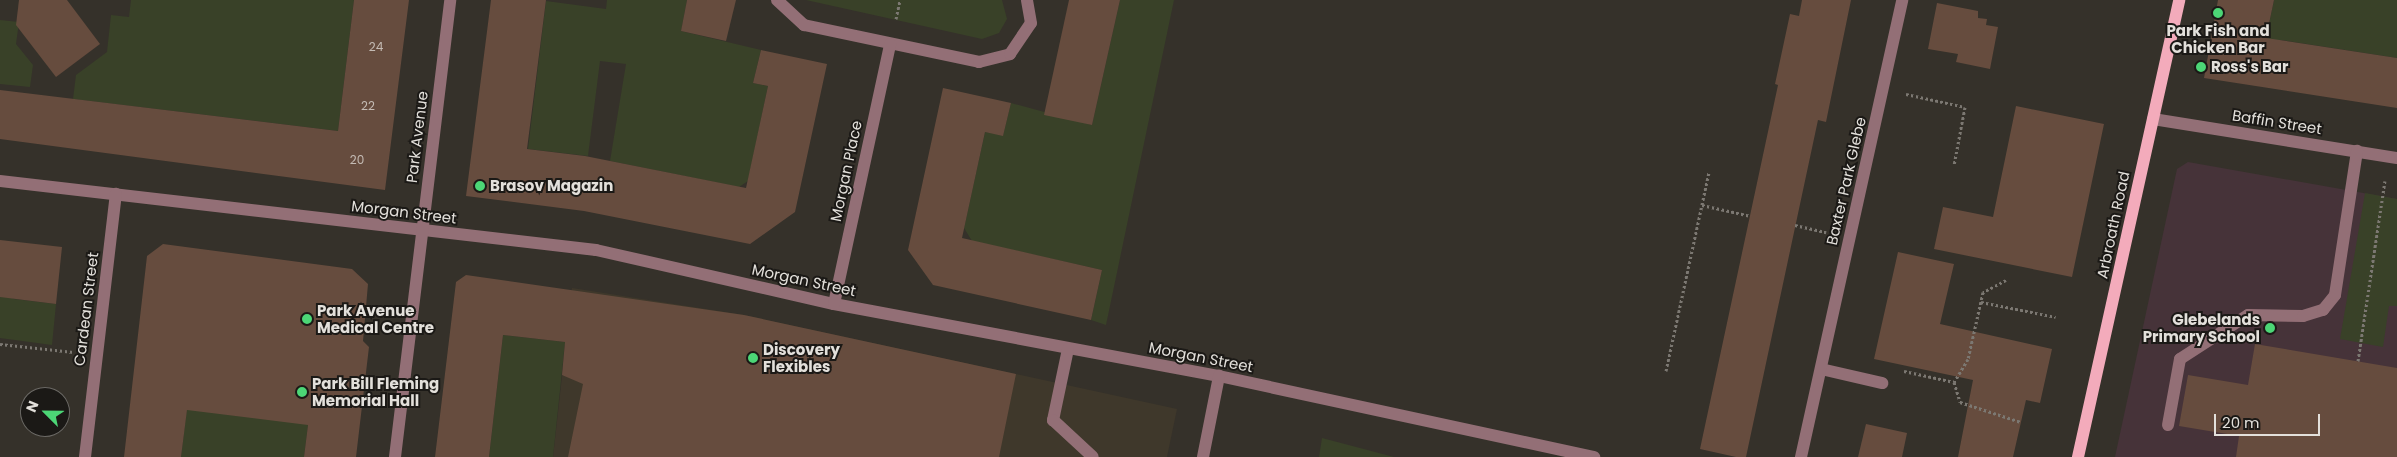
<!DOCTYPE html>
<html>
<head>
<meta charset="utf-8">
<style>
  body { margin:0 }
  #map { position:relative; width:2397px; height:457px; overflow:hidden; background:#35312a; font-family:Poppins,sans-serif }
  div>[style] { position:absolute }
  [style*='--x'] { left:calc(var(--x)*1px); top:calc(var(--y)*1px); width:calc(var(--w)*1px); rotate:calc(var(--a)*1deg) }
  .built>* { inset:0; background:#3f382b }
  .education>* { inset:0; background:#463339 }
  .green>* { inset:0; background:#394128 }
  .building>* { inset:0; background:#664c3e }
  .path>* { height:3px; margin-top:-1.5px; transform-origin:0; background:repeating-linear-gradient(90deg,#7c7872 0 2.5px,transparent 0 5px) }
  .minor>* { height:12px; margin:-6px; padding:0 6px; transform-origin:6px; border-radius:6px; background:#936f76 }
  .major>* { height:12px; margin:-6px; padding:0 6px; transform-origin:6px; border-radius:6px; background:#f3abbb }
  .dots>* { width:14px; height:14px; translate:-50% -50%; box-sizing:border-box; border:2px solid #1b1916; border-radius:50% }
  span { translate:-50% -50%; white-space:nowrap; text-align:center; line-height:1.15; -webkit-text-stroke:4px #1b1916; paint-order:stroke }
  .number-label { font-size:12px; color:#c4bbb4 }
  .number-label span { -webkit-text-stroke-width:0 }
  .poi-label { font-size:15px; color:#e3e0db; font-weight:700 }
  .left { translate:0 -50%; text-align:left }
  .right { translate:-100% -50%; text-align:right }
  .street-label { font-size:15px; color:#e3e0db }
  .north { position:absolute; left:20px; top:387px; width:50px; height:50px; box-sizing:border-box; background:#1b1916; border:1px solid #6b6965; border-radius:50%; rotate:293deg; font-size:14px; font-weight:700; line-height:20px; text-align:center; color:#e3e0db }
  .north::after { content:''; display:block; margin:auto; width:18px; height:22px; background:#4cd676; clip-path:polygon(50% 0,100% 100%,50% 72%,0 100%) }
  .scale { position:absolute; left:2214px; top:414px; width:106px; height:22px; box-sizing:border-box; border:2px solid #e3e0db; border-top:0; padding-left:6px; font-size:15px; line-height:18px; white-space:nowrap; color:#e3e0db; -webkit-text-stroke:4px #1b1916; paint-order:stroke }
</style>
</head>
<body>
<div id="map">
  <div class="built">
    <i style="clip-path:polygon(572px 288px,744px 315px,1177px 409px,1167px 457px,553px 457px)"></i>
  </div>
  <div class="education">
    <i style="clip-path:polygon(2188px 162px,2397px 199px,2397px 457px,2115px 457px,2177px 169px)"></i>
  </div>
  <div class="green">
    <i style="clip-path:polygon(131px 0,354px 0,338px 131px,73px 99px,76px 75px,107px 52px,111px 15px,129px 17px)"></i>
    <i style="clip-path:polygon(607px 0,687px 0,681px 31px,761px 50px,753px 83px,768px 86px,748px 181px,739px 187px,610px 161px,626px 64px,600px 61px,588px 156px,528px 149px,546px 1px,606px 9px)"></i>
    <i style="clip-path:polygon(806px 0,1002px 0,1007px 19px,999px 33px,982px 39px)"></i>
    <i style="clip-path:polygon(1120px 0,1174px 0,1106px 325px,1091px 320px,1102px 270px,972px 241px,964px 228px,985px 132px,1003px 135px,1011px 103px,1092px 125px)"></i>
    <i style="clip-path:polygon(2274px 0,2397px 0,2397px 58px,2282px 40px,2265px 43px)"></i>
    <i style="clip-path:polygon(0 20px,19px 22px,16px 44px,33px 65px,30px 87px,0 84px)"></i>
    <i style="clip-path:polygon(2365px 193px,2397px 199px,2397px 306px,2389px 306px,2383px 347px,2340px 339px)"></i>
    <i style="clip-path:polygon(0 290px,14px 299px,56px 304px,52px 345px,0 338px)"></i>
    <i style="clip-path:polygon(503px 335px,565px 342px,553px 457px,489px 457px)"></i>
    <i style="clip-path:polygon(191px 374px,308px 425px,304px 457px,181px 457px)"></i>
    <i style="clip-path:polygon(1322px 438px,1394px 457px,1319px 457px)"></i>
  </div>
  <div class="building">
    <i style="clip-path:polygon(19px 0,67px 0,100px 44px,56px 77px,16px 25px)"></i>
    <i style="clip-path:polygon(354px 0,409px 0,385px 190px,0 139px,0 90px,338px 131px)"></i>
    <i style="clip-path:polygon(491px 0,546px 0,527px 149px,585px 156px,746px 188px,768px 86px,753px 83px,761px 50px,827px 64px,795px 212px,750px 244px,584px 211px,466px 196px)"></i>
    <i style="clip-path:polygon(687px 0,736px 0,726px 41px,681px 31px)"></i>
    <i style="clip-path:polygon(1069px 0,1120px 0,1092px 125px,1044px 115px)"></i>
    <i style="clip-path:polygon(1802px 0,1851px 0,1826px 122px,1818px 120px,1746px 457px,1736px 457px,1700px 449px,1778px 85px,1775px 84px,1790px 14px,1799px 16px)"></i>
    <i style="clip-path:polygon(2218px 0,2274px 0,2266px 38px,2397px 58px,2397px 108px,2204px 78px)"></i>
    <i style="clip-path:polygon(1937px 3px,1978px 11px,1978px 18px,1987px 19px,1986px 25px,1998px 27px,1990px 69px,1956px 62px,1958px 54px,1928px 49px)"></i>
    <i style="clip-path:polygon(943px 88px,1011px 103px,1003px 136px,985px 132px,962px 238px,1102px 270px,1091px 320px,933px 285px,908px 250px)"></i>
    <i style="clip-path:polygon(2016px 106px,2104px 124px,2072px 277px,1934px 249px,1943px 207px,1993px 217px)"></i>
    <i style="clip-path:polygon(0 240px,62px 247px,56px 304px,0 297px)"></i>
    <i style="clip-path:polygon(163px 244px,352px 269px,368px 284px,363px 341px,369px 347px,356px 457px,304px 457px,308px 425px,187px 410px,181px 457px,124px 457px,147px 256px)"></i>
    <i style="clip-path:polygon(1898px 252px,1954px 264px,1940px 324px,2052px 349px,2040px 403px,2026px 400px,2013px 457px,1958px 457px,1973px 380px,1874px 359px)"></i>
    <i style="clip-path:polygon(466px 275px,744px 315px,1016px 374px,999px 457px,568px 457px,583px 384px,562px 375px,565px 342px,503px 335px,489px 457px,435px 457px,456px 282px)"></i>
    <i style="clip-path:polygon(2255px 344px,2397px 368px,2397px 457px,2236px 457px,2239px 436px,2179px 426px,2188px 375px,2248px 385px)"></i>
    <i style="clip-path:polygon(1866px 424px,1907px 433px,1902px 457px,1858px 457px)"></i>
  </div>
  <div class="path">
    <i style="--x:896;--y:19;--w:19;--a:-78"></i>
    <i style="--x:1906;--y:94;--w:60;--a:12.4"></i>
    <i style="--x:1965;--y:107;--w:59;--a:100.7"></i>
    <i style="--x:1702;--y:205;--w:50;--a:12.7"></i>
    <i style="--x:1795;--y:225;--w:32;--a:13"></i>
    <i style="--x:2006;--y:280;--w:26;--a:152"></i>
    <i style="--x:1983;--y:292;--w:69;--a:102.6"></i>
    <i style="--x:1968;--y:359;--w:27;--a:121"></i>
    <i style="--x:1954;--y:382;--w:21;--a:73"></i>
    <i style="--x:1960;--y:402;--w:64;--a:18.2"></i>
    <i style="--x:1981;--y:302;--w:76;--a:11.3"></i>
    <i style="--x:0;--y:344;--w:74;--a:6.2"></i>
    <i style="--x:2358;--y:361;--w:182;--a:-81.5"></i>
    <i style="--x:1666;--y:371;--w:204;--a:-77.8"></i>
    <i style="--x:1904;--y:371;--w:51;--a:12.4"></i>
  </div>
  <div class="minor">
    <i style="--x:777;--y:0;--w:37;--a:43"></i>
    <i style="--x:804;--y:25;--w:179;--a:11.9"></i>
    <i style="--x:979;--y:62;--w:32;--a:-14"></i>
    <i style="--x:1010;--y:54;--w:37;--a:-56"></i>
    <i style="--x:1031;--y:23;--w:23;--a:-100"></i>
    <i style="--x:2153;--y:119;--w:247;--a:9.1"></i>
    <i style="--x:0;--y:181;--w:600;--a:6.6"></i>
    <i style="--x:596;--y:250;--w:244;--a:12.8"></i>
    <i style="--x:834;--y:304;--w:392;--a:10.6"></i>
    <i style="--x:1219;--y:376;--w:384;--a:12.2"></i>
    <i style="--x:834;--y:304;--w:266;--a:-77.8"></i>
    <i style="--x:1068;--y:349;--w:73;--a:101.9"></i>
    <i style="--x:1053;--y:420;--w:54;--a:42.8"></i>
    <i style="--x:1821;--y:369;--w:63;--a:12.9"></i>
    <i style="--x:2168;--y:425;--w:67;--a:-79.7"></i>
    <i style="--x:2180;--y:359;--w:81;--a:-32.9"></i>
    <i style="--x:2248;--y:315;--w:55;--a:1"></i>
    <i style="--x:2303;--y:316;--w:21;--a:-17"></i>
    <i style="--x:2323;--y:310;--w:19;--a:-51"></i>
    <i style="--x:2335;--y:295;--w:146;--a:-81.3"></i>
    <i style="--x:85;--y:457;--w:265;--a:-83.3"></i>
    <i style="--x:395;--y:457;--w:460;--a:-83.1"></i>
    <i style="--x:1203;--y:457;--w:83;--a:-78.8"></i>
    <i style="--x:1801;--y:457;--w:468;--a:-77.5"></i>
  </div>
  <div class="major">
    <i style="--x:2078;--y:457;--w:468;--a:-77.5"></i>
  </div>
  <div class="dots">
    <i style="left:2218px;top:13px;background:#4cd676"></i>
    <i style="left:2201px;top:67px;background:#4cd676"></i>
    <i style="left:480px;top:186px;background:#4cd676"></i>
    <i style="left:307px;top:319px;background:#4cd676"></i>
    <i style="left:2270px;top:328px;background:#4cd676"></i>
    <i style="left:753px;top:358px;background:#4cd676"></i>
    <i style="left:302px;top:392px;background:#4cd676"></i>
  </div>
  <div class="number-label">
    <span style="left:376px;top:47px">24</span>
    <span style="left:368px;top:106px">22</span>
    <span style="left:357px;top:160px">20</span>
  </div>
  <div class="poi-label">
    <span style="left:2218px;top:39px">Park Fish and<br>Chicken Bar</span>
    <span class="left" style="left:2211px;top:67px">Ross's Bar</span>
    <span class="left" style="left:490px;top:186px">Brasov Magazin</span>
    <span class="left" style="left:317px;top:319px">Park Avenue<br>Medical Centre</span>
    <span class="right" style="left:2260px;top:328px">Glebelands<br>Primary School</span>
    <span class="left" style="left:763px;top:358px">Discovery<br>Flexibles</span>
    <span class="left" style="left:312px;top:392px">Park Bill Fleming<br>Memorial Hall</span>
  </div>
  <div class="street-label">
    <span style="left:2277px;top:122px;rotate:9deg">Baffin Street</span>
    <span style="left:417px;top:137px;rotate:-83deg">Park Avenue</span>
    <span style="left:846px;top:171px;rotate:-78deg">Morgan Place</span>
    <span style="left:1846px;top:181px;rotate:-77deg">Baxter Park Glebe</span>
    <span style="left:404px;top:212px;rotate:7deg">Morgan Street</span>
    <span style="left:2113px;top:225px;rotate:-78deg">Arbroath Road</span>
    <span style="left:804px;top:280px;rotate:12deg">Morgan Street</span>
    <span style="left:86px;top:309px;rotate:-83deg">Cardean Street</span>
    <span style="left:1201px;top:357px;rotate:11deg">Morgan Street</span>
  </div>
  <div class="north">N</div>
  <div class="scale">20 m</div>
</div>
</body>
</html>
